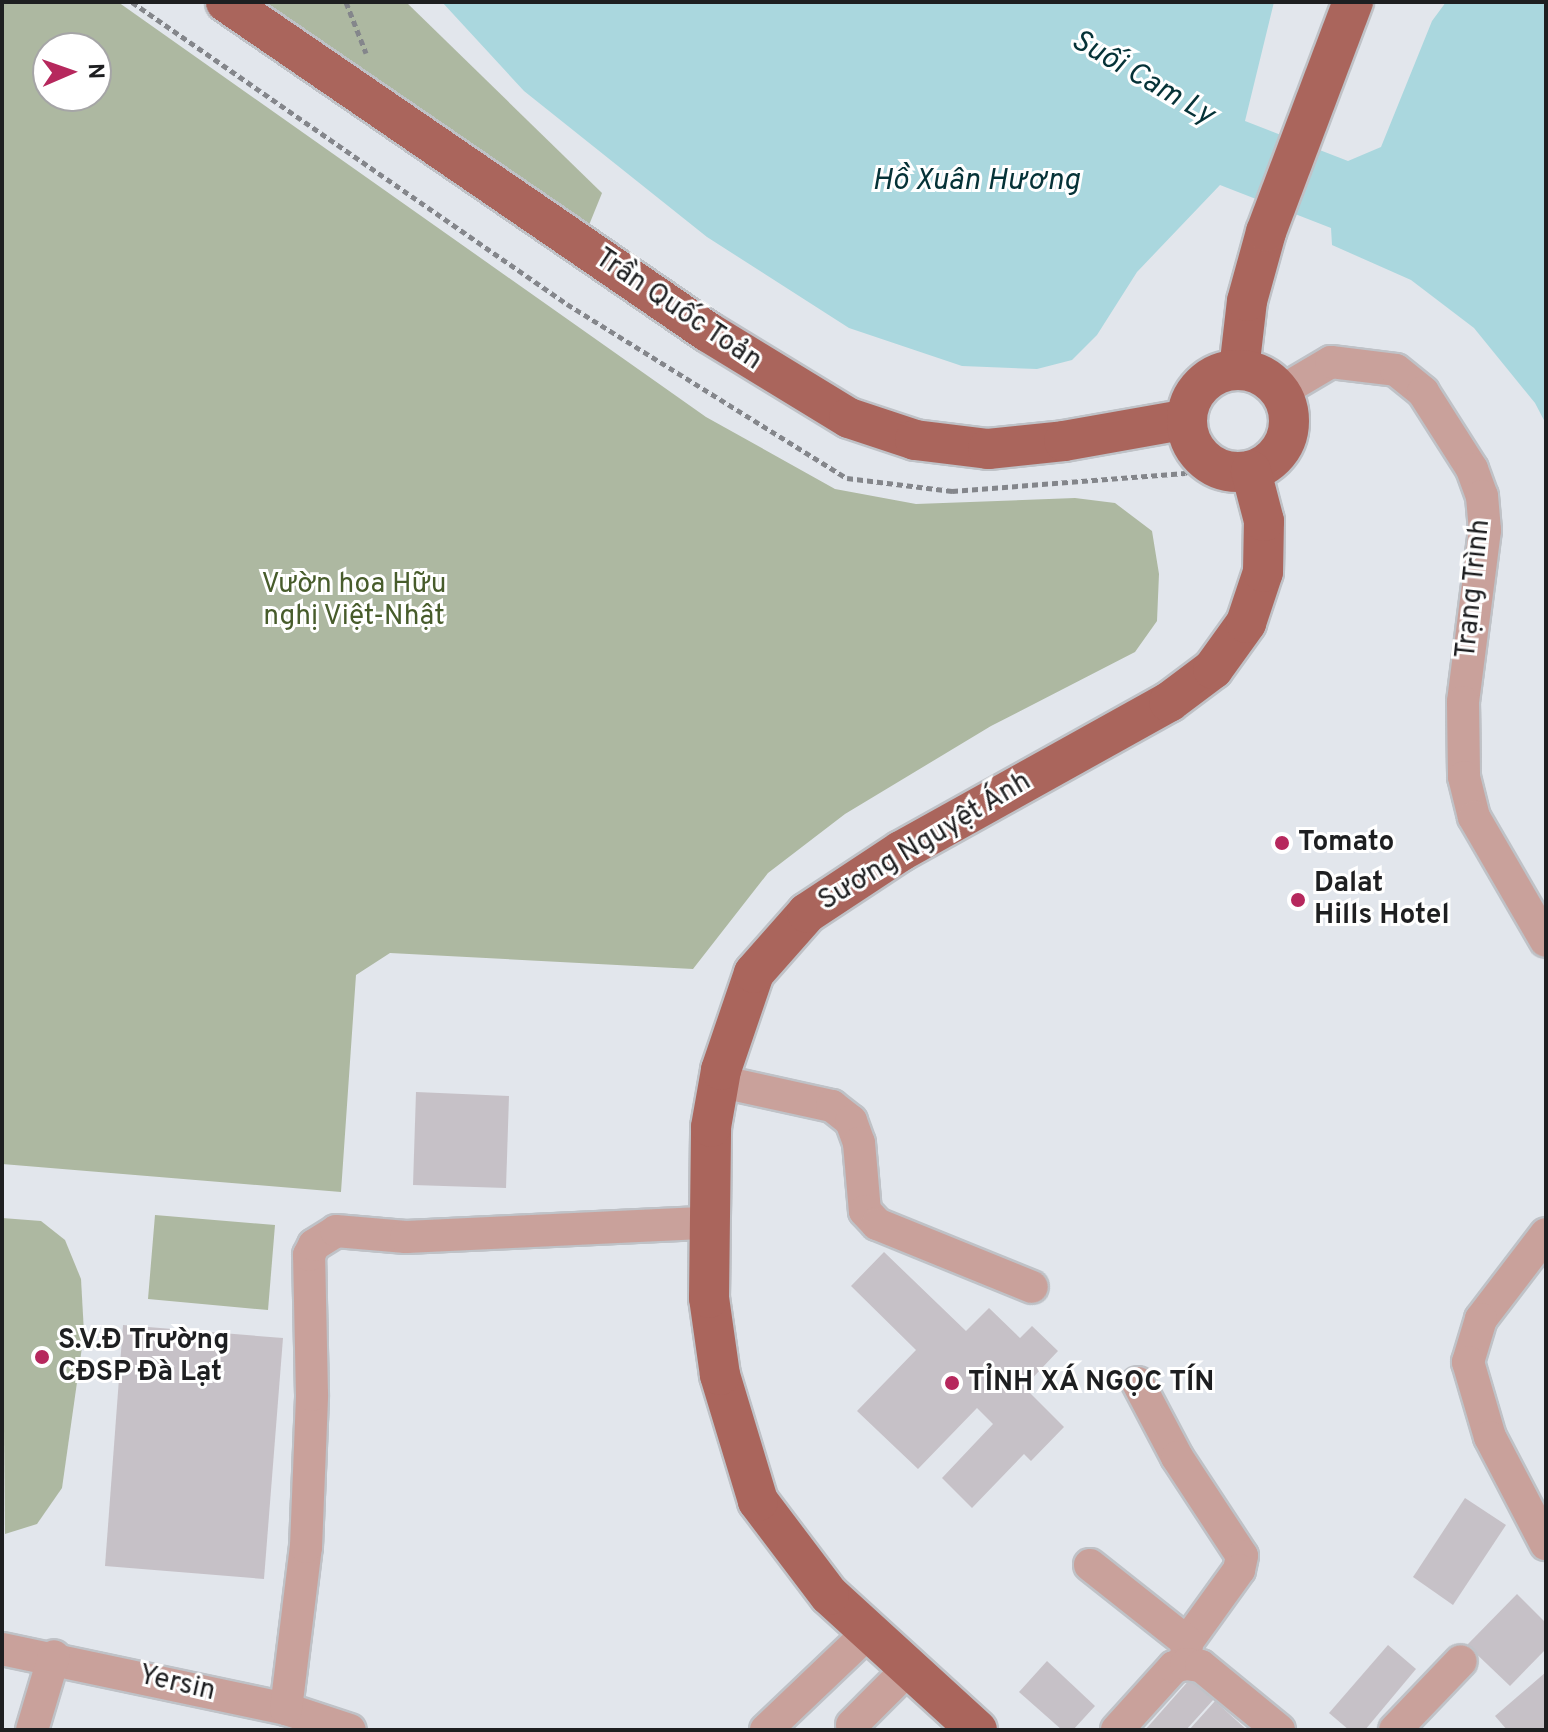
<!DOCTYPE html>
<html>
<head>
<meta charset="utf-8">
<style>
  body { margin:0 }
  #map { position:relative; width:1548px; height:1732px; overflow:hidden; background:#e2e6ec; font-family:Overpass,sans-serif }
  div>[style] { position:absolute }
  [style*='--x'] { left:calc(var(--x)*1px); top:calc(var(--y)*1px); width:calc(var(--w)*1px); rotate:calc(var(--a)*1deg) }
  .green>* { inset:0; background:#adb8a1 }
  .water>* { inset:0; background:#aad7de }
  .building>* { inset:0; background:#c6c1c7 }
  .path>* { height:5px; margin-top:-2.5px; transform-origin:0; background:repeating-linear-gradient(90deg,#84868b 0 6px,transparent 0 10px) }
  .roads { filter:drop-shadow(2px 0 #bfc2c7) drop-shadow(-2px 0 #bfc2c7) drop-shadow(0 2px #bfc2c7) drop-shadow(0 -2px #bfc2c7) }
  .minor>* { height:32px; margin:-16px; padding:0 16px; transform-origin:16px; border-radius:16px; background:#c9a19b }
  .major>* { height:40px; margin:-20px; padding:0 20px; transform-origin:20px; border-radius:20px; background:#aa655c }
  .major>.ring { margin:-20px; padding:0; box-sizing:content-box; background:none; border:40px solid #aa655c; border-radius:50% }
  .dots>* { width:22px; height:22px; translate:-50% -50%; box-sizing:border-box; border:4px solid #fff; border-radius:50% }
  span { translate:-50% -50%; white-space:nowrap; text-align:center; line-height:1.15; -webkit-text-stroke:6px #fff; paint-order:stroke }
  .street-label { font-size:28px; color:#1e1f21 }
  .park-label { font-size:28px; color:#475c2b }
  .poi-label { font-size:28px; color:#1e1f21; font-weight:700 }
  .left { translate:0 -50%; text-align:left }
  .water-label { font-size:30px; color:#053237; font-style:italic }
  .frame { position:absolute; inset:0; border:4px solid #1e1f21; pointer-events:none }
  .north { position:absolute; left:32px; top:32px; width:80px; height:80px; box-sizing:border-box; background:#fff; border:2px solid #a5a5a6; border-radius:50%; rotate:88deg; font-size:22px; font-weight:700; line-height:32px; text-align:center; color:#1e1f21 }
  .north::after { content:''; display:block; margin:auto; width:28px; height:36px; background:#b6285d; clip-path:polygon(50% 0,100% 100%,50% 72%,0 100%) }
</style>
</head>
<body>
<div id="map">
  <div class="green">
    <i style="clip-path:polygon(evenodd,2px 2px,118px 2px,706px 417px,835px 489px,916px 504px,1075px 498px,1115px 503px,1152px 531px,1159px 574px,1157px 621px,1135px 652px,991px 726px,845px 814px,768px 873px,693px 969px,390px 953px,356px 975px,341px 1192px,2px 1164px,2px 2px,48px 48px,96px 48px,96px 96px,48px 96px,48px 48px)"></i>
    <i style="clip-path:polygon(237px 2px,406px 2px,602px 193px,587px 230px)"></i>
    <i style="clip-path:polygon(155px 1215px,275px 1225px,268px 1310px,148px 1299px)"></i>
    <i style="clip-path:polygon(2px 1218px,41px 1221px,65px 1240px,81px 1279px,84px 1333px,62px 1488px,37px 1524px,5px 1534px)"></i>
  </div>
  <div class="water">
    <i style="clip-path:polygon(442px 2px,1274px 2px,1245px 121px,1348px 161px,1381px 147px,1432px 21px,1446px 2px,1546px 2px,1546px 424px,1535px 403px,1474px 328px,1411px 280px,1332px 245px,1331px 228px,1220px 185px,1137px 272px,1097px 335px,1072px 360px,1037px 369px,962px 366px,849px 328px,707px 237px,524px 91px)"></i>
  </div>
  <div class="building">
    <i style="clip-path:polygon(416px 1092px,509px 1096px,506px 1188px,413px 1185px)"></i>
    <i style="clip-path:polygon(884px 1252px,966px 1331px,989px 1308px,1020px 1338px,1032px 1326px,1058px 1351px,1024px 1387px,1064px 1427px,1031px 1461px,1024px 1454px,972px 1508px,942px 1478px,993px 1424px,977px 1408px,918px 1469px,857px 1411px,916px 1350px,851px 1286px)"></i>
    <i style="clip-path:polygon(123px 1325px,283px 1338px,264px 1579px,105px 1566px)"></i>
    <i style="clip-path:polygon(1465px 1498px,1506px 1525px,1453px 1605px,1413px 1577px)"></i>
    <i style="clip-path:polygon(1517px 1594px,1546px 1623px,1546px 1649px,1510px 1686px,1467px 1645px)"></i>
    <i style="clip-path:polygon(1388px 1645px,1416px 1669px,1365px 1730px,1349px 1730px,1329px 1713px)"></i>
    <i style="clip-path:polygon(1047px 1661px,1095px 1706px,1073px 1730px,1062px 1730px,1019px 1692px)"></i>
    <i style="clip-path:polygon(1546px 1672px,1546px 1730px,1507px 1730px,1495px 1716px)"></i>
    <i style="clip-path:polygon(1191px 1678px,1214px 1699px,1186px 1730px,1145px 1730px)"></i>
    <i style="clip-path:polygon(1215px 1701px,1247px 1730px,1189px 1730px)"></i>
  </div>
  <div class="path">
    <i style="--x:132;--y:2;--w:530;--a:34.77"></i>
    <i style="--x:567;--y:304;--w:330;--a:31.9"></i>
    <i style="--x:847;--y:478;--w:106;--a:7.1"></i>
    <i style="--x:952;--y:491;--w:234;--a:-4.4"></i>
    <i style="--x:1185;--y:473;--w:24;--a:-30"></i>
    <i style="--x:346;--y:2;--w:55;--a:68.6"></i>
  </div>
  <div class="roads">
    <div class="minor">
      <i style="--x:1280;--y:392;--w:59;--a:-30.5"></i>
      <i style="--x:1331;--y:362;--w:65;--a:7"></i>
      <i style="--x:1396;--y:370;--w:35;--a:39"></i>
      <i style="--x:1423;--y:392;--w:91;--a:57.5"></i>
      <i style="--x:1472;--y:469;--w:29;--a:70"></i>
      <i style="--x:1482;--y:496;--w:34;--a:85"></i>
      <i style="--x:1485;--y:530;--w:173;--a:97.3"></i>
      <i style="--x:1463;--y:702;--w:75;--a:89.2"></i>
      <i style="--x:1464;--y:777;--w:41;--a:76"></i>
      <i style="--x:1474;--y:817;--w:143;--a:59.9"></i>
      <i style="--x:718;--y:1081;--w:117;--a:12.4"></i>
      <i style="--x:832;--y:1106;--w:24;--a:38"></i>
      <i style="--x:851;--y:1121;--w:23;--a:70"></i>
      <i style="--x:859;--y:1143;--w:68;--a:85"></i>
      <i style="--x:865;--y:1211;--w:18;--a:47"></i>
      <i style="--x:877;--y:1224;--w:167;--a:22.1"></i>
      <i style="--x:1546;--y:1234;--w:107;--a:127.4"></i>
      <i style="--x:1481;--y:1319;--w:45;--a:106.8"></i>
      <i style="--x:1468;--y:1362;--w:78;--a:73.7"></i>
      <i style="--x:1490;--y:1437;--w:121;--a:62.4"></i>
      <i style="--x:1138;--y:1383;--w:84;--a:62.2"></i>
      <i style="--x:1177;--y:1457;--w:118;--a:56.7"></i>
      <i style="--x:1242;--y:1556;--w:14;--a:102"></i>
      <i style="--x:1239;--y:1570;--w:89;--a:125.8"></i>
      <i style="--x:1187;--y:1642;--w:22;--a:93"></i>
      <i style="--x:1090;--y:1565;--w:124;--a:38.4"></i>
      <i style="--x:2;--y:1649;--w:290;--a:11.9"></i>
      <i style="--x:286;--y:1709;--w:67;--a:18.2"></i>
      <i style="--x:286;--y:1709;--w:163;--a:-83"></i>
      <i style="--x:306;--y:1547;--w:152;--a:-87.7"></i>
      <i style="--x:312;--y:1395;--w:140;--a:-91.2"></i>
      <i style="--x:309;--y:1255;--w:11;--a:-63"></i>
      <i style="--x:314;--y:1245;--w:26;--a:-32"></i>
      <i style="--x:336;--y:1231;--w:70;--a:4.9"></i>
      <i style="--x:406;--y:1237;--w:301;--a:-2.7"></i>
      <i style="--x:852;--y:1725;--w:78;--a:-45"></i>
      <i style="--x:32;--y:1730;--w:77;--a:-73.4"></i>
      <i style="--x:766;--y:1730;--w:141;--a:-43.6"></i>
      <i style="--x:1117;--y:1730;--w:85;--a:-47.9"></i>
      <i style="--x:1174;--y:1667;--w:12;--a:-14"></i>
      <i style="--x:1186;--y:1664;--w:15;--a:8"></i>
      <i style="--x:1201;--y:1666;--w:101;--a:39.4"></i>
      <i style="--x:1395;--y:1730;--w:95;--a:-46.3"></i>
    </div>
    <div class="major">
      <i style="--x:226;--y:2;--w:584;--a:34.4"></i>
      <i style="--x:708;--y:332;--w:165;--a:31.4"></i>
      <i style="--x:849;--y:418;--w:70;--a:18.4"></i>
      <i style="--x:915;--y:440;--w:74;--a:7"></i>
      <i style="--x:988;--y:449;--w:76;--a:-6"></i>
      <i style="--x:1064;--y:441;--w:125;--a:-10.1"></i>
      <i style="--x:1239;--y:370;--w:69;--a:-83.4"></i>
      <i style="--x:1247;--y:301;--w:72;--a:-74.6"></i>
      <i style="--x:1266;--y:232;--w:246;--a:-69.3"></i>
      <i class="ring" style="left:1187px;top:370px;width:62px;height:62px"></i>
      <i style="--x:977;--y:1730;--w:200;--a:-137.6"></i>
      <i style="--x:829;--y:1595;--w:118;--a:-127.1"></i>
      <i style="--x:758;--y:1501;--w:132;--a:-106.8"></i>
      <i style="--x:720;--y:1375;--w:78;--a:-98.1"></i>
      <i style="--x:709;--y:1298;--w:171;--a:-89.3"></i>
      <i style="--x:711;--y:1127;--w:58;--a:-80"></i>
      <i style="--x:721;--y:1070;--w:102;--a:-71.2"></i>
      <i style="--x:754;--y:973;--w:80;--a:-48.5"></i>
      <i style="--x:807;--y:913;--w:113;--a:-33.4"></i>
      <i style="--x:901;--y:851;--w:307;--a:-29.1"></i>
      <i style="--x:1169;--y:702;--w:55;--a:-36.9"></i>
      <i style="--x:1213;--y:669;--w:57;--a:-54.3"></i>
      <i style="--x:1246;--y:623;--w:54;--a:-71.6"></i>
      <i style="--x:1263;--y:572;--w:51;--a:-88.9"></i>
      <i style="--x:1264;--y:521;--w:52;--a:-104.6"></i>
    </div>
  </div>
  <div class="dots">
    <i style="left:1282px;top:843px;background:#b6285d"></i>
    <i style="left:1298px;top:900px;background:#b6285d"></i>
    <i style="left:42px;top:1357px;background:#b6285d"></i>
    <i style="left:952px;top:1383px;background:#b6285d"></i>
  </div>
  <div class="street-label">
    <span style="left:678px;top:310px;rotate:34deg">Trần Quốc Toản</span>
    <span style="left:1474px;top:589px;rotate:-84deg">Trạng Trình</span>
    <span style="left:925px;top:842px;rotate:-31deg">Sương Nguyệt Ánh</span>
    <span style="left:177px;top:1684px;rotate:13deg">Yersin</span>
  </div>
  <div class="park-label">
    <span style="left:354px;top:601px">Vườn hoa Hữu<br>nghị Việt-Nhật</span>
  </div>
  <div class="poi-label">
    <span class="left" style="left:1298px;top:843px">Tomato</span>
    <span class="left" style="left:1314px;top:900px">Dalat<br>Hills Hotel</span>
    <span class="left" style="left:58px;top:1357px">S.V.Đ Trường<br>CĐSP Đà Lạt</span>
    <span class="left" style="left:968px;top:1383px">TỈNH XÁ NGỌC TÍN</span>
  </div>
  <div class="water-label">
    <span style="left:1142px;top:79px;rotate:30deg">Suối Cam Ly</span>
    <span style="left:976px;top:182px">Hồ Xuân Hương</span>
  </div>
  <div class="frame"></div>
  <div class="north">N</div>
</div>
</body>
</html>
